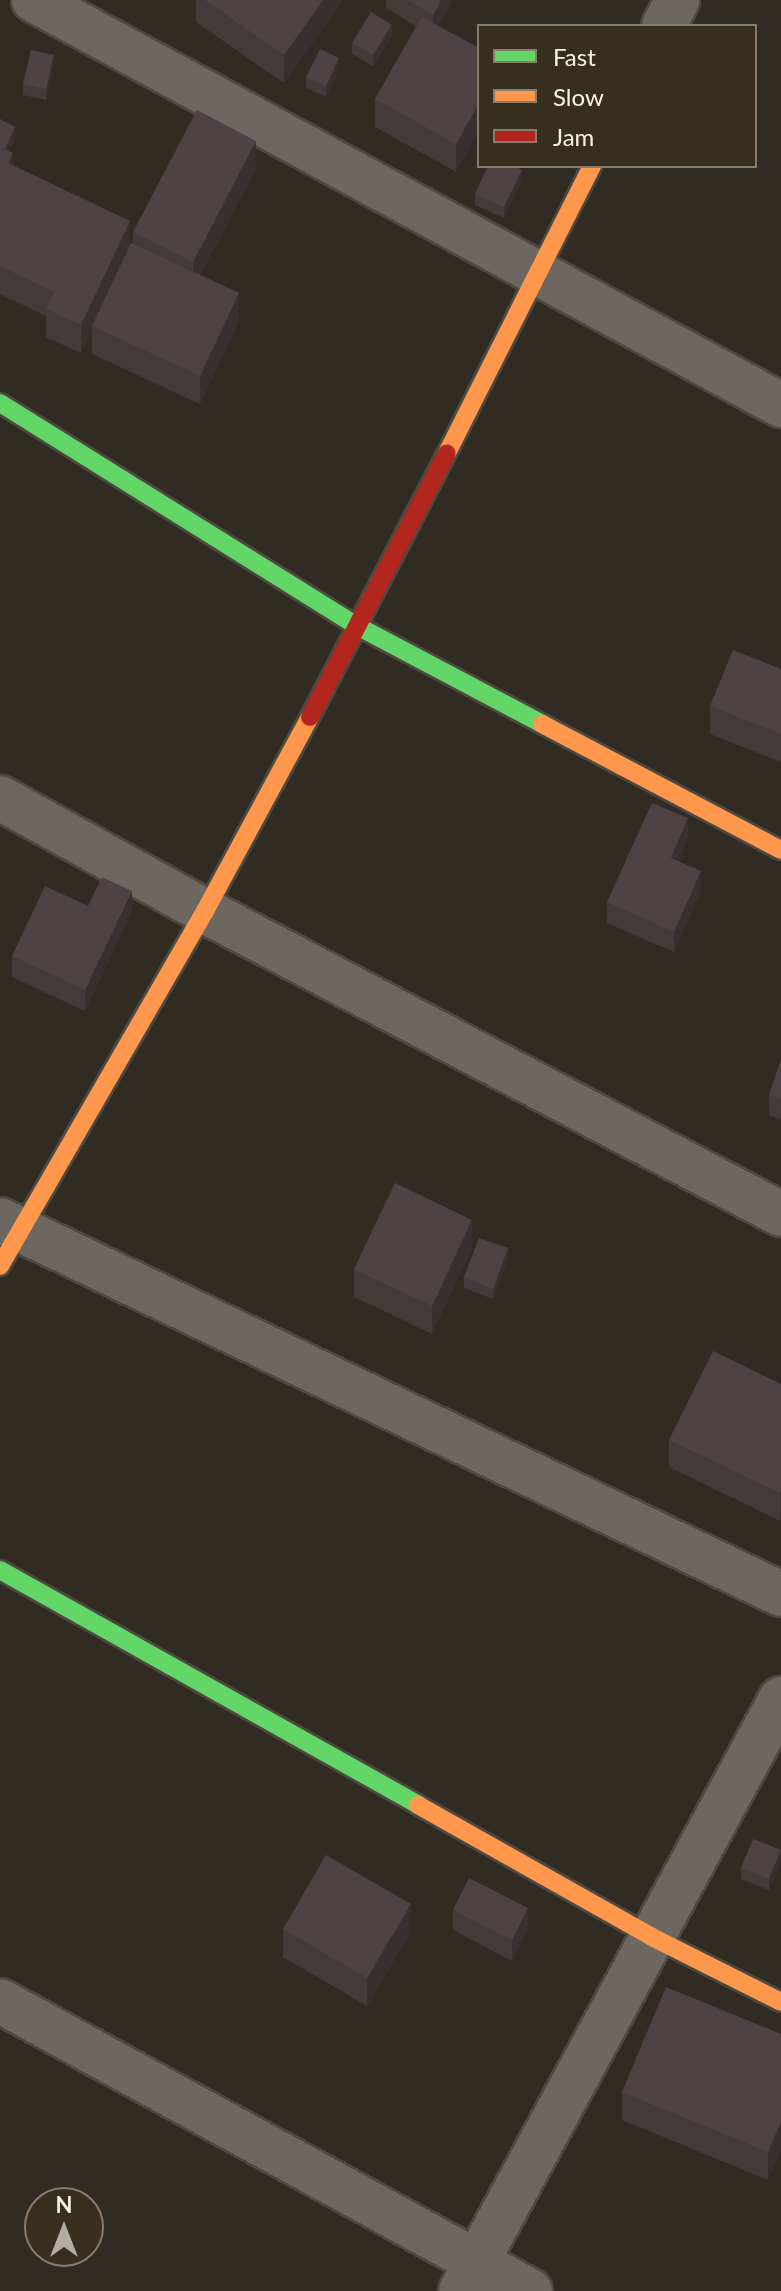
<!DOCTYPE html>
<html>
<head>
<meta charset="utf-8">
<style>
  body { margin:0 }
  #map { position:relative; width:781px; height:2291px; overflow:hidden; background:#312c23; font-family:Lato,sans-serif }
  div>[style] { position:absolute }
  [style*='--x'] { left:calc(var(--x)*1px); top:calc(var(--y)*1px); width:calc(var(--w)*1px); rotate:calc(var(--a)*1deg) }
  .roads { filter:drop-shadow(2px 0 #4d4941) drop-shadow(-2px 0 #4d4941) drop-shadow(0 2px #4d4941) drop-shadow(0 -2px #4d4941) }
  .street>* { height:44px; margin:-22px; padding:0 22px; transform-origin:22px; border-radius:22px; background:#6c6861 }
  .fast>* { height:18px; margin:-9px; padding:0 9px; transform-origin:9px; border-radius:9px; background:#63d668 }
  .slow>* { height:18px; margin:-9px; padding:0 9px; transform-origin:9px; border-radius:9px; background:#ff974d }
  .jam>* { height:18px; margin:-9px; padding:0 9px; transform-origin:9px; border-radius:9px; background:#b3261e }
  .wall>* { inset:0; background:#433a3a }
  .shaded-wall>* { inset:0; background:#372f30 }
  .building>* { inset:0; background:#4e4344 }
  span { translate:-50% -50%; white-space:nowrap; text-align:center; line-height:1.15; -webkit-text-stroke:7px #372e1d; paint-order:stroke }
  .legend { position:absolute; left:477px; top:24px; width:280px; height:144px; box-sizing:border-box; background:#372e1d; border:2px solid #847d6e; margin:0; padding:10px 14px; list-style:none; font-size:24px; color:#f8f3e8 }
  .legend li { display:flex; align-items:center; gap:16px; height:40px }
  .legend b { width:40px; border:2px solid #847d6e }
  .north { position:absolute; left:24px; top:2187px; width:80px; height:80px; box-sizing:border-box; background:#372e1d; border:2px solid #847d6e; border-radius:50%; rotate:0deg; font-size:22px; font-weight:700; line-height:32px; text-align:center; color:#f8f3e8 }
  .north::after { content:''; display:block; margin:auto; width:28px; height:36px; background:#b2ada3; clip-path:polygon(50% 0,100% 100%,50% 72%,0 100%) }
</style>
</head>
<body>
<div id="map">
  <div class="roads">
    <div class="street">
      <i style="--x:34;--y:0;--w:850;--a:28.47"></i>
      <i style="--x:664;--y:26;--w:29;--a:-63"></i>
      <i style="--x:0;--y:798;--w:234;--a:28.9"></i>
      <i style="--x:205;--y:911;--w:651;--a:27.75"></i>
      <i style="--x:0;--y:1220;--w:866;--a:25.59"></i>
      <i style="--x:0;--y:2001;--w:604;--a:28.69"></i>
      <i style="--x:461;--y:2291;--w:673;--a:-61.61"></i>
    </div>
    <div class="fast">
      <i style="--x:0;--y:403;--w:423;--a:32"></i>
      <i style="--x:359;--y:627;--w:207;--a:27.9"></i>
      <i style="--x:0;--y:1570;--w:480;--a:29.3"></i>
    </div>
    <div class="slow">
      <i style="--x:447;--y:453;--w:322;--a:-63.2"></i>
      <i style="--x:542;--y:724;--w:270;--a:27.8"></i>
      <i style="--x:0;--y:1266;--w:410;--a:-60"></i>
      <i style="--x:205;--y:911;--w:221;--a:-61.6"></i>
      <i style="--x:418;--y:1805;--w:269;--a:29.4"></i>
      <i style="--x:652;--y:1937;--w:144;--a:26.7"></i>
    </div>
    <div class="jam">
      <i style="--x:310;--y:717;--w:297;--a:-62.6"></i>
    </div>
  </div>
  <div class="wall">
    <i style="clip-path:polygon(196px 0,343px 0,284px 83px,196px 22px)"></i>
    <i style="clip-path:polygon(386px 0,453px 0,438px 26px,479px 48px,456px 172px,375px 127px,375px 99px,416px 26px,386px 8px)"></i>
    <i style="clip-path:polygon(392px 36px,373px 66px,352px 54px,352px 43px)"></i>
    <i style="clip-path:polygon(54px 66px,46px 100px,23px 95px,23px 84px)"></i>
    <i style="clip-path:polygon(339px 69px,326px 97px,306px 88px,306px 77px)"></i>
    <i style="clip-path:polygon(0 119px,15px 138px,9px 151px,13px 166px,130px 245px,133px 244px,133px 232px,256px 169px,200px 275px,239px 321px,200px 404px,92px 354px,92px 331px,81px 353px,46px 337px,46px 316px,0 294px)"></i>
    <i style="clip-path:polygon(522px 181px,504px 218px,475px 205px,475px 194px)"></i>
    <i style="clip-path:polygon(781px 669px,781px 762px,710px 734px,710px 706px)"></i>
    <i style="clip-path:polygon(688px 839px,678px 861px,701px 891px,674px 952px,607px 923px,607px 902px)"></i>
    <i style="clip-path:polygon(88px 906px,132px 911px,85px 1011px,12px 977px,12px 956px)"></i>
    <i style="clip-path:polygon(781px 1060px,781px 1120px,769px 1115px,769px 1095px)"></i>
    <i style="clip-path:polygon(472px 1248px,432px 1334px,354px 1297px,354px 1269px)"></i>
    <i style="clip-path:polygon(508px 1259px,493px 1299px,464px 1288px,464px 1277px)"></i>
    <i style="clip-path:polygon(781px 1384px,780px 1521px,669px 1467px,669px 1440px)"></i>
    <i style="clip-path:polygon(781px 1861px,769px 1890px,741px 1879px,741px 1868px)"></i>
    <i style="clip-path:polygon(453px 1910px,528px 1928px,512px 1961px,453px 1930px)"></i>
    <i style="clip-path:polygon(283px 1929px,411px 1932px,367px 2006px,283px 1957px)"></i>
    <i style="clip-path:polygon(781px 2034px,781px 2149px,768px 2180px,622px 2120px,622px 2092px)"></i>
  </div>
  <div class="shaded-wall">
    <i style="clip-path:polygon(323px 0,343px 0,284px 83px,284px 55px)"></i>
    <i style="clip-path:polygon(441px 0,453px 0,433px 35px,433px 15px)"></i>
    <i style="clip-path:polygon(392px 25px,392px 36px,373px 66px,373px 55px)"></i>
    <i style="clip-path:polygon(54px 55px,54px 66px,46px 100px,46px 89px)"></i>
    <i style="clip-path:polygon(339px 58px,339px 69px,326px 97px,326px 86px)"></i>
    <i style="clip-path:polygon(479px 103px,479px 131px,456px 172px,456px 144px)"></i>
    <i style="clip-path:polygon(15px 127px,15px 138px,0 169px,0 158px)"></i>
    <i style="clip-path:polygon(256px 141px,256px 169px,193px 290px,193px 262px)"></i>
    <i style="clip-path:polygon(13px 153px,13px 181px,8px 163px)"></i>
    <i style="clip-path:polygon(522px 170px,522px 181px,504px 218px,504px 207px)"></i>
    <i style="clip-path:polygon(130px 221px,130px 249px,92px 326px,92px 331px,81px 353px,81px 325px)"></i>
    <i style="clip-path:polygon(239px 293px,239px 321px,200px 404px,200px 376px)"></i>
    <i style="clip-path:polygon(688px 818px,688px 839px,671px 878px,671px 858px)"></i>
    <i style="clip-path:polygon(701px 871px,701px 891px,674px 952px,674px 932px)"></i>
    <i style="clip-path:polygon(132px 891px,132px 911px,85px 1011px,85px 990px)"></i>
    <i style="clip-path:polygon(472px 1220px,472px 1248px,432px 1334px,432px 1306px)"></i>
    <i style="clip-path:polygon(508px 1248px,508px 1259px,493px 1299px,493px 1289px)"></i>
    <i style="clip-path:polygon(781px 1491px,781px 1519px,780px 1521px,780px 1493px)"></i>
    <i style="clip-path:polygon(781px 1850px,781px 1861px,769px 1890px,769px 1879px)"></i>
    <i style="clip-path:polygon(411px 1904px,411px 1932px,367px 2006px,367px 1978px)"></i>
    <i style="clip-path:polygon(528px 1908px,528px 1928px,512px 1961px,512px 1940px)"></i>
    <i style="clip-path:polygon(781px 2121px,781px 2149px,768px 2180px,768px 2152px)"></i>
  </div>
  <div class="building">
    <i style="clip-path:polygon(205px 0,323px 0,284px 55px)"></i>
    <i style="clip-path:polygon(407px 0,441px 0,433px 15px)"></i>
    <i style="clip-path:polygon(371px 12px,392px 25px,373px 55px,352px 43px)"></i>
    <i style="clip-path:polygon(422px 17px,479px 48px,479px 103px,456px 144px,375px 99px)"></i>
    <i style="clip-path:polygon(320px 49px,339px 58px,326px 86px,306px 77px)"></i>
    <i style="clip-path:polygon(31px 50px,54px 55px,46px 89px,23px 84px)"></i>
    <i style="clip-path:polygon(197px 110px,256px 141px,193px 262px,133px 232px)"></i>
    <i style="clip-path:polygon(0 119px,15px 127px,5px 149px,0 147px)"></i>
    <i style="clip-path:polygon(0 147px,13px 153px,8px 163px,130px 221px,81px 325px,46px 309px,54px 292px,0 266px)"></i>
    <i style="clip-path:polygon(488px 166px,514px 166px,522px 170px,504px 207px,475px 194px)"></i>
    <i style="clip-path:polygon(131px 243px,239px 293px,200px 376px,92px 326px)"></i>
    <i style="clip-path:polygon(733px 650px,781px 669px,781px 734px,710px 706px)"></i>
    <i style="clip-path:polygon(652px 803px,688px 818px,671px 858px,701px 871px,674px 932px,607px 902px)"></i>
    <i style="clip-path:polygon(102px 877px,132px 891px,85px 990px,12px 956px,45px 886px,88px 906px)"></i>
    <i style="clip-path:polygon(781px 1060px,781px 1099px,769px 1095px)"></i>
    <i style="clip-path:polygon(395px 1183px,472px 1220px,432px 1306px,354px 1269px)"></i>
    <i style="clip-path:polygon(479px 1238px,508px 1248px,493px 1289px,464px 1277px)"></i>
    <i style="clip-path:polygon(713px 1351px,781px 1384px,781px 1491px,780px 1493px,669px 1440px)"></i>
    <i style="clip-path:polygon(753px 1839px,781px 1850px,769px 1879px,741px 1868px)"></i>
    <i style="clip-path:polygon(326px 1855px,411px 1904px,367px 1978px,283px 1929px)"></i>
    <i style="clip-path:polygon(469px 1878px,528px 1908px,512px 1940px,453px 1910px)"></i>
    <i style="clip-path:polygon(666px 1987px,781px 2034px,781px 2121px,768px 2152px,622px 2092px)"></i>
  </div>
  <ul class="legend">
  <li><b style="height:10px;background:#63d668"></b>Fast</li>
  <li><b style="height:10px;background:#ff974d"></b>Slow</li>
  <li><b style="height:10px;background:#b3261e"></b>Jam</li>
  </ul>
  <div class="north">N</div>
</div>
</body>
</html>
